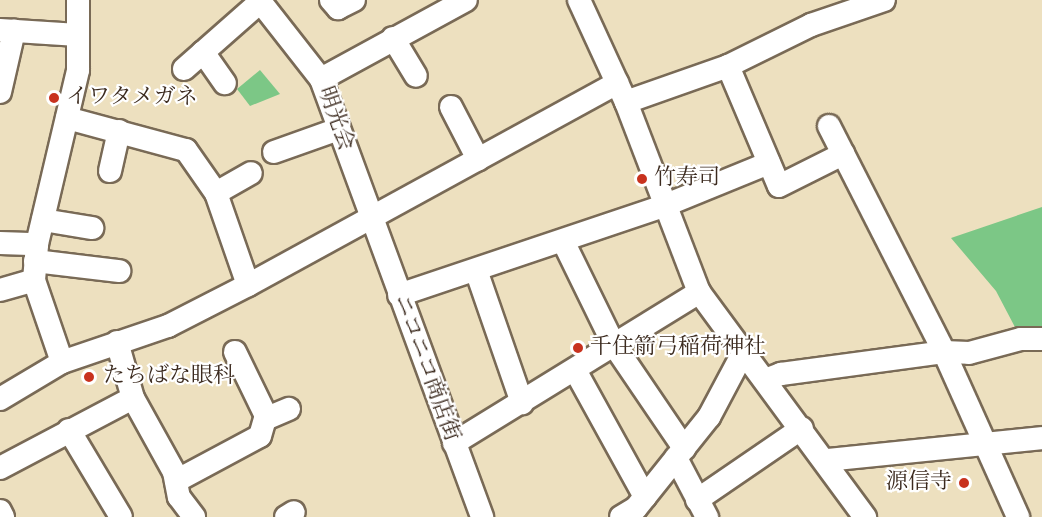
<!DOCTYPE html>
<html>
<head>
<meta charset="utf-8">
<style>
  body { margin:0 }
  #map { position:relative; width:1042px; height:517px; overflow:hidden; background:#ede0bf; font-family:"IM FELL English","Noto Serif JP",serif }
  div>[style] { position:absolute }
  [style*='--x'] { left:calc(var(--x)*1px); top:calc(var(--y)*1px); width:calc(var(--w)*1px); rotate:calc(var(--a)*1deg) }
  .green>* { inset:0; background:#7cc786 }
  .roads { filter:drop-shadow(2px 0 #796a56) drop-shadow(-2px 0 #796a56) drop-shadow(0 2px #796a56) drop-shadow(0 -2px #796a56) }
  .minor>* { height:22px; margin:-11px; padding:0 11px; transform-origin:11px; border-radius:11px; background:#fff }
  .dots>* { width:16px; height:16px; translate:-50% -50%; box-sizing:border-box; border:3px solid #fff; border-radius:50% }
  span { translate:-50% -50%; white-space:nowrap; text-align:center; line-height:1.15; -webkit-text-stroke:4.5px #fff; paint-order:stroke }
  .poi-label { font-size:22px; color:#3b2a1e }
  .left { translate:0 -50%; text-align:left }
  .right { translate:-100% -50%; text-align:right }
  .street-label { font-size:22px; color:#3b2a1e }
</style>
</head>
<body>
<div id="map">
  <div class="green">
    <i style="clip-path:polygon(260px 70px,280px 94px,250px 106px,237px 89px)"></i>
    <i style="clip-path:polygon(1042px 207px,1042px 328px,1017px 331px,996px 291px,951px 238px)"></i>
  </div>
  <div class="roads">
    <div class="minor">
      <i style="--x:259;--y:0;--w:100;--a:51.9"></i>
      <i style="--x:321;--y:79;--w:467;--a:69.8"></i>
      <i style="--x:331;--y:0;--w:11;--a:49"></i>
      <i style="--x:338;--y:8;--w:18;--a:-27"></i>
      <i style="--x:579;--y:0;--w:112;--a:65.3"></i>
      <i style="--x:626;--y:102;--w:204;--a:69"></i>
      <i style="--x:699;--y:292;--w:280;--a:53.6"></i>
      <i style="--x:0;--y:30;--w:78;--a:3.7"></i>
      <i style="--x:393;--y:38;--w:44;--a:58.8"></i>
      <i style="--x:203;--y:52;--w:38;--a:55"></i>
      <i style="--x:728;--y:66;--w:130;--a:67"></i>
      <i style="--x:779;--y:186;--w:72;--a:-26.6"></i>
      <i style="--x:184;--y:69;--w:101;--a:-41.4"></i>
      <i style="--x:321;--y:79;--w:165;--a:-28.6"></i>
      <i style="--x:0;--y:92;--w:63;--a:-77.1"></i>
      <i style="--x:626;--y:102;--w:108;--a:-19.4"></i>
      <i style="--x:728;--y:66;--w:93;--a:-26.3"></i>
      <i style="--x:811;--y:25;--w:77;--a:-18.9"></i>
      <i style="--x:451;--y:107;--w:59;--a:62.6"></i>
      <i style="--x:67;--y:118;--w:123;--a:15.1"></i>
      <i style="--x:186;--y:150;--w:52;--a:55.1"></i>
      <i style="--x:216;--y:193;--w:97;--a:70.8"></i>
      <i style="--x:829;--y:126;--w:254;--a:63"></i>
      <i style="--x:944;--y:352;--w:181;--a:65.8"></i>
      <i style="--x:274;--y:152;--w:69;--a:-19.5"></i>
      <i style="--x:110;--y:171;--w:41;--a:-77.3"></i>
      <i style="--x:216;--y:193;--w:40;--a:-29.7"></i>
      <i style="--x:43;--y:220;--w:50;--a:9.3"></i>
      <i style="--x:563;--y:241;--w:116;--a:63.9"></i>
      <i style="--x:614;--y:345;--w:125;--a:55.8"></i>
      <i style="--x:0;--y:243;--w:37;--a:2"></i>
      <i style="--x:35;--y:261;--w:85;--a:6.8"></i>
      <i style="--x:476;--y:270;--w:141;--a:70.9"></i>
      <i style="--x:0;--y:290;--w:35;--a:-16"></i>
      <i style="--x:399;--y:295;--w:282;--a:-18.6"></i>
      <i style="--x:666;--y:205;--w:111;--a:-22.2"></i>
      <i style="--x:117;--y:342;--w:58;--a:74.1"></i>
      <i style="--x:133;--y:398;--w:85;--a:61"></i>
      <i style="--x:174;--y:472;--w:25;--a:79"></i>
      <i style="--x:179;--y:497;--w:25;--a:53"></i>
      <i style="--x:235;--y:352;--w:73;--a:64.1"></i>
      <i style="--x:62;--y:362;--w:87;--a:-108.9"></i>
      <i style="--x:34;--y:280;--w:36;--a:-85"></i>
      <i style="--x:37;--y:244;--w:179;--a:-76.7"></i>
      <i style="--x:78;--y:70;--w:70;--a:-90"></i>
      <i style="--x:575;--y:370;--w:145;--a:61.1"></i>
      <i style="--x:765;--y:380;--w:17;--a:-21"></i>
      <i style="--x:781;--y:374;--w:164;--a:-7.7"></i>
      <i style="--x:944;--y:352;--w:25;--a:2"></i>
      <i style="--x:969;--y:353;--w:54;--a:-15.1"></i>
      <i style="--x:1021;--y:339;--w:21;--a:0"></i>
      <i style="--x:0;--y:399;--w:72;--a:-30.8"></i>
      <i style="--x:62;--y:362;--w:112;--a:-18.8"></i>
      <i style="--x:168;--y:326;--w:90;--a:-27.1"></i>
      <i style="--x:248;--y:285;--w:421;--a:-28.7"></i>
      <i style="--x:69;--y:430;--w:101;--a:59.1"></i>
      <i style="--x:454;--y:443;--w:288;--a:-31.6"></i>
      <i style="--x:676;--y:458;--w:67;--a:62.3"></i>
      <i style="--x:827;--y:460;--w:216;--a:-5.8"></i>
      <i style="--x:0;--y:468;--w:150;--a:-27.8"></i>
      <i style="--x:176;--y:481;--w:95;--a:-28.2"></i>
      <i style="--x:260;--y:436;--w:18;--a:-74"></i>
      <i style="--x:265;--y:419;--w:26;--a:-23"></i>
      <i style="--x:697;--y:500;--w:127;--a:-34.4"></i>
      <i style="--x:0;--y:511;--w:7;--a:63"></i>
      <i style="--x:286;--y:517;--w:9;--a:-32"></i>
      <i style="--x:621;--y:517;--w:17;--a:-31"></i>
      <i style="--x:636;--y:508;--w:117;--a:-51.3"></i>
      <i style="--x:709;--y:417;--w:70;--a:-62"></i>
    </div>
  </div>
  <div class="dots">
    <i style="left:54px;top:98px;background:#c8321e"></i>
    <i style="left:642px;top:179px;background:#c8321e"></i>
    <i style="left:578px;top:348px;background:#c8321e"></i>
    <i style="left:89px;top:377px;background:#c8321e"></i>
    <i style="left:964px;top:483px;background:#c8321e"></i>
  </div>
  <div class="poi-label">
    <span class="left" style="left:66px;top:98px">イワタメガネ</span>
    <span class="left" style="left:654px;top:179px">竹寿司</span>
    <span class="left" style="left:590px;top:348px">千住箭弓稲荷神社</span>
    <span class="left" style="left:103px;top:377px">たちばな眼科</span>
    <span class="right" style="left:952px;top:483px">源信寺</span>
  </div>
  <div class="street-label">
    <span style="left:335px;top:119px;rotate:70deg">明光会</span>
    <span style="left:426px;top:368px;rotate:70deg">ニコニコ商店街</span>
  </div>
</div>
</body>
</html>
